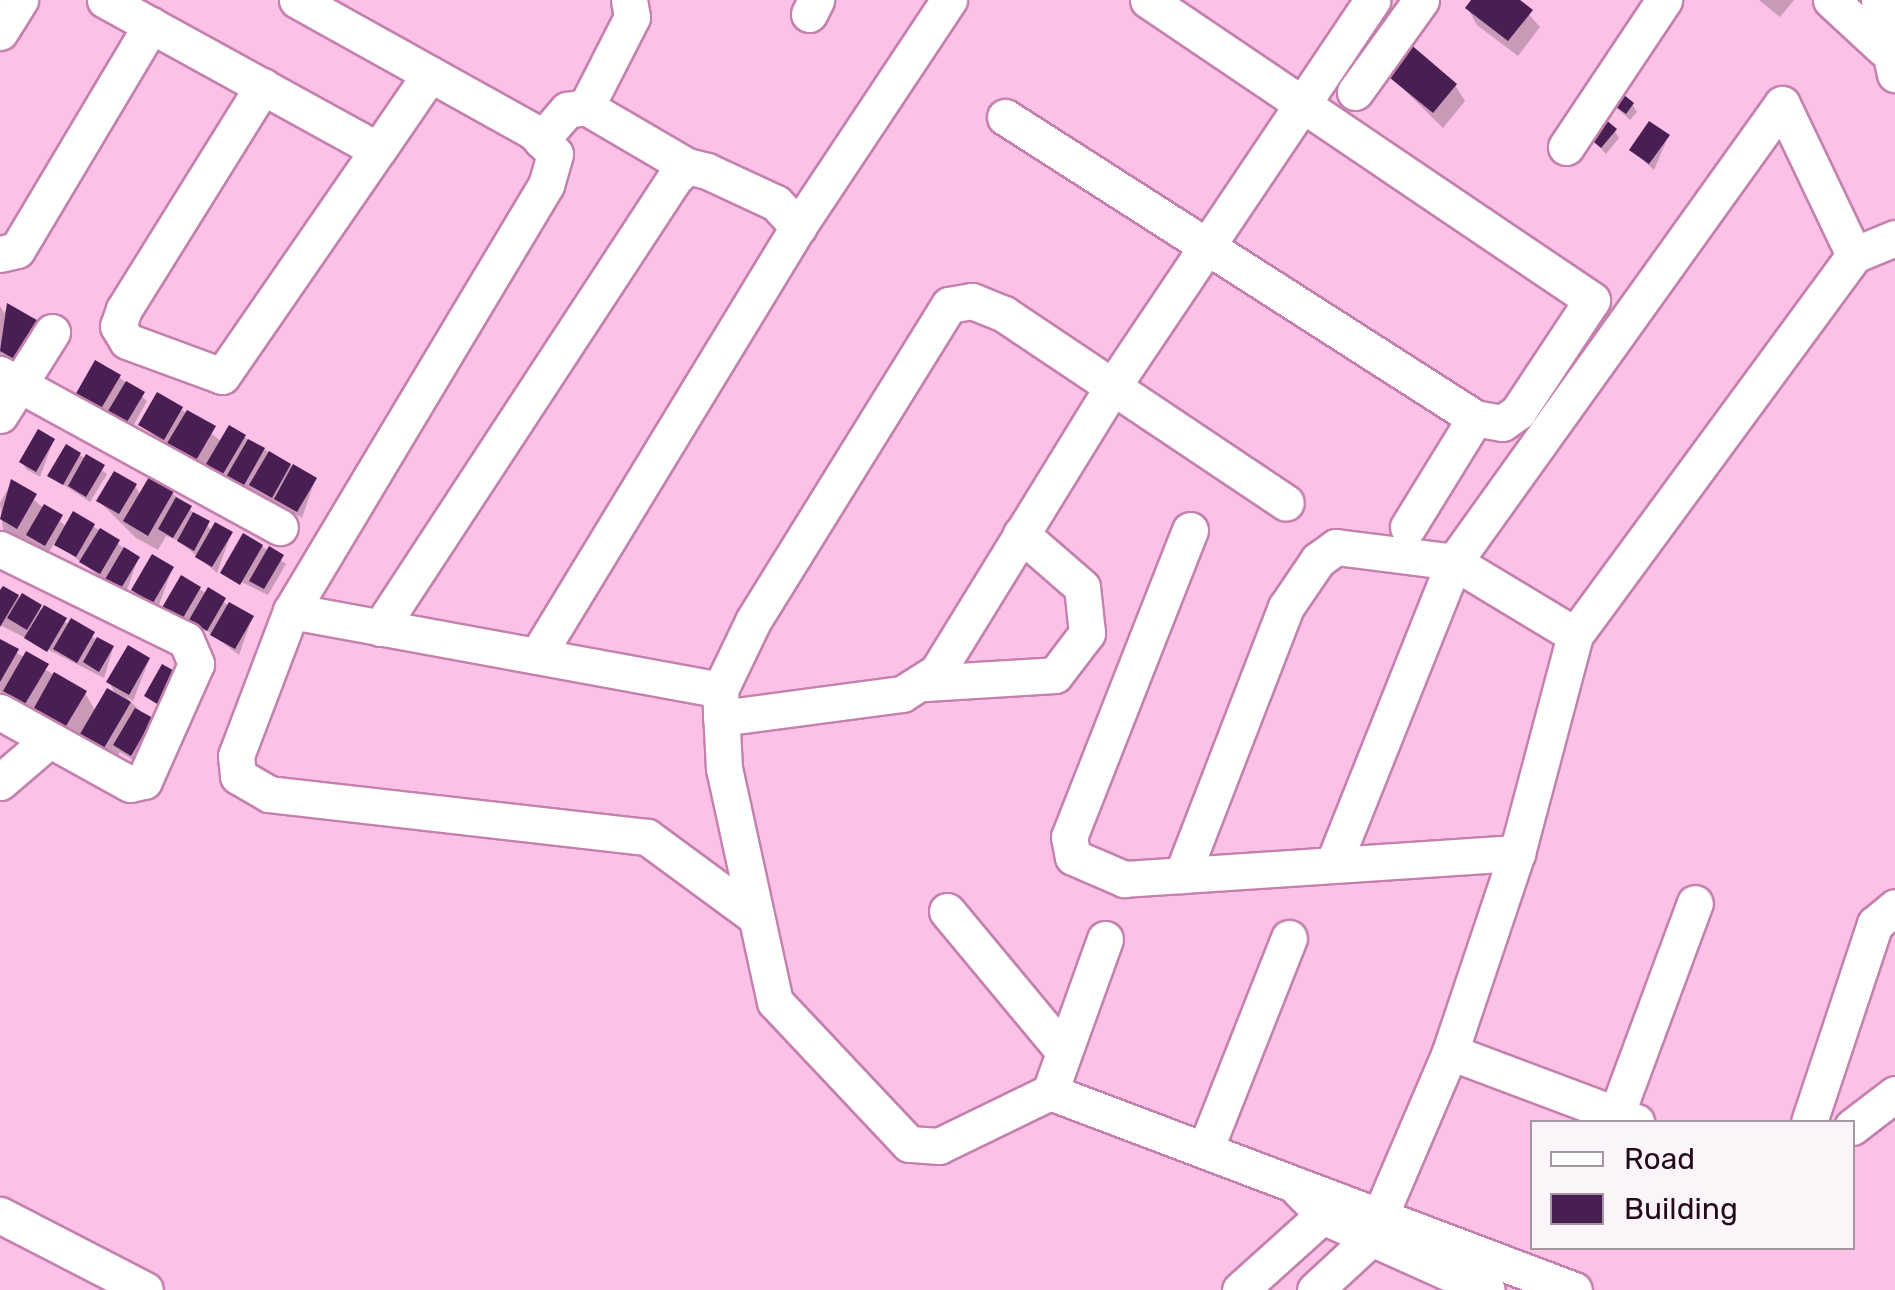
<!DOCTYPE html>
<html>
<head>
<meta charset="utf-8">
<style>
  body { margin:0 }
  #map { position:relative; width:1895px; height:1290px; overflow:hidden; background:#fbc1e6; font-family:Rubik,sans-serif }
  div>[style] { position:absolute }
  [style*='--x'] { left:calc(var(--x)*1px); top:calc(var(--y)*1px); width:calc(var(--w)*1px); rotate:calc(var(--a)*1deg) }
  .shadow>* { inset:0; background:#0003 }
  .building>* { inset:0; background:#491e52 }
  .roads { filter:drop-shadow(2px 0 #c481ad) drop-shadow(-2px 0 #c481ad) drop-shadow(0 2px #c481ad) drop-shadow(0 -2px #c481ad) }
  .minor>* { height:35px; margin:-17.5px; padding:0 17.5px; transform-origin:17.5px; border-radius:17.5px; background:#fff }
  span { translate:-50% -50%; white-space:nowrap; text-align:center; line-height:1.15; -webkit-text-stroke:10px #fbf4f8; paint-order:stroke }
  .legend { position:absolute; left:1530px; top:1120px; width:325px; height:130px; box-sizing:border-box; background:#fbf4f8; border:2px solid #a597a0; margin:0; padding:12px 18px; list-style:none; font-size:30px; color:#240b1c }
  .legend li { display:flex; align-items:center; gap:20px; height:50px }
  .legend b { width:50px; border:2px solid #a597a0 }
</style>
</head>
<body>
<div id="map">
  <div class="shadow">
    <i style="clip-path:polygon(1475px 0,1516px 0,1540px 27px,1518px 56px,1477px 25px,1468px 9px)"></i>
    <i style="clip-path:polygon(1759px 0,1794px 0,1780px 17px)"></i>
    <i style="clip-path:polygon(1387px 73px,1455px 85px,1465px 101px,1443px 128px)"></i>
    <i style="clip-path:polygon(1608px 100px,1632px 104px,1637px 112px,1630px 120px)"></i>
    <i style="clip-path:polygon(1615px 131px,1619px 138px,1606px 154px,1592px 138px)"></i>
    <i style="clip-path:polygon(1668px 137px,1654px 170px,1632px 150px)"></i>
    <i style="clip-path:polygon(0 306px,4px 313px,8px 306px,29px 377px,0 360px)"></i>
    <i style="clip-path:polygon(119px 377px,147px 401px,132px 428px,86px 413px)"></i>
    <i style="clip-path:polygon(181px 409px,222px 442px,244px 437px,315px 480px,302px 518px,211px 466px,205px 477px,141px 425px)"></i>
    <i style="clip-path:polygon(53px 441px,40px 477px,26px 469px,22px 462px)"></i>
    <i style="clip-path:polygon(80px 455px,107px 474px,90px 502px,50px 476px)"></i>
    <i style="clip-path:polygon(12px 482px,67px 527px,93px 526px,138px 558px,125px 596px,55px 542px,49px 552px,3px 530px,0 503px)"></i>
    <i style="clip-path:polygon(135px 486px,141px 496px,172px 493px,213px 531px,231px 534px,217px 573px,179px 541px,166px 536px,158px 550px,136px 538px,99px 501px)"></i>
    <i style="clip-path:polygon(262px 546px,286px 564px,268px 595px,223px 573px)"></i>
    <i style="clip-path:polygon(172px 569px,158px 608px,138px 597px,134px 590px)"></i>
    <i style="clip-path:polygon(4px 589px,113px 648px,104px 678px,0 625px)"></i>
    <i style="clip-path:polygon(199px 589px,252px 618px,239px 655px,190px 618px,184px 629px,167px 619px)"></i>
    <i style="clip-path:polygon(0 643px,85px 693px,96px 712px,117px 697px,109px 682px,149px 660px,133px 701px,125px 696px,156px 727px,136px 762px,120px 752px,114px 762px,82px 731px,76px 741px,39px 711px,35px 719px,15px 708px,0 691px)"></i>
  </div>
  <div class="building">
    <i style="clip-path:polygon(1471px 0,1520px 0,1533px 10px,1508px 41px,1465px 8px)"></i>
    <i style="clip-path:polygon(1409px 43px,1457px 84px,1433px 113px,1384px 73px)"></i>
    <i style="clip-path:polygon(1614px 87px,1634px 103px,1626px 114px,1605px 99px)"></i>
    <i style="clip-path:polygon(1605px 119px,1617px 129px,1601px 148px,1589px 138px)"></i>
    <i style="clip-path:polygon(1649px 121px,1670px 135px,1649px 164px,1629px 150px)"></i>
    <i style="clip-path:polygon(7px 303px,42px 323px,20px 362px,0 351px)"></i>
    <i style="clip-path:polygon(95px 360px,121px 375px,99px 412px,74px 397px)"></i>
    <i style="clip-path:polygon(126px 381px,145px 392px,127px 422px,108px 411px)"></i>
    <i style="clip-path:polygon(157px 392px,183px 407px,164px 440px,138px 425px)"></i>
    <i style="clip-path:polygon(187px 410px,216px 426px,195px 462px,166px 445px)"></i>
    <i style="clip-path:polygon(229px 425px,246px 435px,223px 474px,206px 464px)"></i>
    <i style="clip-path:polygon(38px 429px,55px 439px,36px 472px,19px 462px)"></i>
    <i style="clip-path:polygon(248px 439px,265px 448px,243px 487px,226px 477px)"></i>
    <i style="clip-path:polygon(66px 444px,81px 453px,63px 485px,47px 476px)"></i>
    <i style="clip-path:polygon(269px 451px,291px 464px,272px 498px,249px 485px)"></i>
    <i style="clip-path:polygon(86px 454px,105px 465px,86px 497px,68px 486px)"></i>
    <i style="clip-path:polygon(293px 464px,317px 478px,297px 512px,274px 499px)"></i>
    <i style="clip-path:polygon(114px 471px,137px 484px,119px 514px,96px 501px)"></i>
    <i style="clip-path:polygon(149px 477px,174px 491px,148px 536px,123px 521px)"></i>
    <i style="clip-path:polygon(11px 479px,37px 494px,17px 529px,0 519px)"></i>
    <i style="clip-path:polygon(176px 497px,192px 506px,173px 538px,158px 529px)"></i>
    <i style="clip-path:polygon(44px 504px,63px 515px,45px 546px,26px 535px)"></i>
    <i style="clip-path:polygon(73px 511px,95px 524px,76px 557px,54px 545px)"></i>
    <i style="clip-path:polygon(193px 512px,210px 521px,194px 551px,177px 541px)"></i>
    <i style="clip-path:polygon(215px 522px,233px 532px,212px 567px,195px 557px)"></i>
    <i style="clip-path:polygon(100px 528px,120px 540px,100px 574px,79px 562px)"></i>
    <i style="clip-path:polygon(243px 533px,263px 545px,240px 585px,220px 573px)"></i>
    <i style="clip-path:polygon(269px 546px,284px 555px,264px 589px,249px 581px)"></i>
    <i style="clip-path:polygon(124px 547px,140px 557px,120px 590px,104px 581px)"></i>
    <i style="clip-path:polygon(152px 554px,174px 567px,153px 603px,131px 590px)"></i>
    <i style="clip-path:polygon(181px 575px,201px 587px,180px 623px,160px 611px)"></i>
    <i style="clip-path:polygon(3px 586px,19px 595px,0 627px,0 590px)"></i>
    <i style="clip-path:polygon(208px 587px,226px 598px,207px 631px,189px 620px)"></i>
    <i style="clip-path:polygon(22px 593px,42px 605px,27px 630px,7px 618px)"></i>
    <i style="clip-path:polygon(229px 602px,254px 616px,235px 649px,210px 635px)"></i>
    <i style="clip-path:polygon(44px 605px,67px 618px,47px 652px,24px 638px)"></i>
    <i style="clip-path:polygon(71px 618px,95px 632px,77px 663px,53px 649px)"></i>
    <i style="clip-path:polygon(97px 637px,114px 646px,99px 672px,83px 662px)"></i>
    <i style="clip-path:polygon(0 639px,19px 649px,0 682px)"></i>
    <i style="clip-path:polygon(128px 645px,150px 658px,129px 695px,106px 682px)"></i>
    <i style="clip-path:polygon(26px 651px,49px 664px,25px 704px,3px 691px)"></i>
    <i style="clip-path:polygon(162px 664px,178px 673px,159px 705px,144px 696px)"></i>
    <i style="clip-path:polygon(54px 672px,87px 691px,66px 726px,34px 708px)"></i>
    <i style="clip-path:polygon(107px 688px,131px 702px,104px 748px,80px 734px)"></i>
    <i style="clip-path:polygon(135px 708px,153px 718px,131px 756px,113px 745px)"></i>
  </div>
  <div class="roads">
    <div class="minor">
      <i style="--x:105;--y:0;--w:311;--a:28.8"></i>
      <i style="--x:378;--y:150;--w:92;--a:-55.6"></i>
      <i style="--x:297;--y:0;--w:271;--a:29.1"></i>
      <i style="--x:534;--y:132;--w:30;--a:46"></i>
      <i style="--x:555;--y:154;--w:32;--a:106"></i>
      <i style="--x:546;--y:185;--w:496;--a:120.9"></i>
      <i style="--x:291;--y:611;--w:155;--a:110.8"></i>
      <i style="--x:236;--y:756;--w:20;--a:84"></i>
      <i style="--x:238;--y:776;--w:36;--a:30"></i>
      <i style="--x:269;--y:794;--w:380;--a:6.5"></i>
      <i style="--x:647;--y:837;--w:130;--a:36.3"></i>
      <i style="--x:1148;--y:0;--w:536;--a:34.05"></i>
      <i style="--x:1592;--y:300;--w:134;--a:123.5"></i>
      <i style="--x:1518;--y:412;--w:19;--a:145"></i>
      <i style="--x:1502;--y:423;--w:27;--a:-170"></i>
      <i style="--x:1475;--y:418;--w:128;--a:121.6"></i>
      <i style="--x:1831;--y:0;--w:71;--a:42.7"></i>
      <i style="--x:1879;--y:0;--w:76;--a:77.8"></i>
      <i style="--x:809;--y:14;--w:16;--a:-63"></i>
      <i style="--x:0;--y:32;--w:38;--a:-58"></i>
      <i style="--x:263;--y:86;--w:263;--a:121.9"></i>
      <i style="--x:124;--y:309;--w:18;--a:109"></i>
      <i style="--x:118;--y:326;--w:17;--a:59"></i>
      <i style="--x:127;--y:341;--w:101;--a:20.2"></i>
      <i style="--x:222;--y:376;--w:275;--a:-55.4"></i>
      <i style="--x:1355;--y:92;--w:113;--a:-54.3"></i>
      <i style="--x:586;--y:107;--w:101;--a:-62.9"></i>
      <i style="--x:632;--y:17;--w:17;--a:-100"></i>
      <i style="--x:1005;--y:117;--w:558;--a:32.64"></i>
      <i style="--x:541;--y:140;--w:40;--a:-49"></i>
      <i style="--x:567;--y:110;--w:19;--a:-9"></i>
      <i style="--x:586;--y:107;--w:117;--a:30.3"></i>
      <i style="--x:1566;--y:147;--w:177;--a:-56.3"></i>
      <i style="--x:798;--y:227;--w:273;--a:-56.4"></i>
      <i style="--x:0;--y:254;--w:17;--a:-13"></i>
      <i style="--x:17;--y:250;--w:262;--a:-59.2"></i>
      <i style="--x:0;--y:374;--w:319;--a:28.7"></i>
      <i style="--x:0;--y:415;--w:98;--a:-57.9"></i>
      <i style="--x:1190;--y:530;--w:330;--a:111.5"></i>
      <i style="--x:1069;--y:837;--w:20;--a:79"></i>
      <i style="--x:1073;--y:857;--w:56;--a:23.3"></i>
      <i style="--x:1124;--y:879;--w:394;--a:-3.8"></i>
      <i style="--x:0;--y:549;--w:207;--a:26.1"></i>
      <i style="--x:186;--y:640;--w:26;--a:67"></i>
      <i style="--x:196;--y:664;--w:128;--a:114"></i>
      <i style="--x:144;--y:781;--w:14;--a:168"></i>
      <i style="--x:130;--y:784;--w:149;--a:-151"></i>
      <i style="--x:291;--y:611;--w:436;--a:10.4"></i>
      <i style="--x:380;--y:628;--w:537;--a:-56.78"></i>
      <i style="--x:674;--y:179;--w:18;--a:-45"></i>
      <i style="--x:687;--y:166;--w:21;--a:14"></i>
      <i style="--x:707;--y:171;--w:76;--a:24.9"></i>
      <i style="--x:776;--y:203;--w:33;--a:47"></i>
      <i style="--x:798;--y:227;--w:502;--a:121.32"></i>
      <i style="--x:1575;--y:635;--w:141;--a:-148.9"></i>
      <i style="--x:1454;--y:562;--w:563;--a:-54.39"></i>
      <i style="--x:1782;--y:104;--w:167;--a:64.5"></i>
      <i style="--x:926;--y:683;--w:129;--a:-3.5"></i>
      <i style="--x:1055;--y:675;--w:53;--a:-52.7"></i>
      <i style="--x:1087;--y:633;--w:46;--a:-96.2"></i>
      <i style="--x:1082;--y:587;--w:81;--a:-139"></i>
      <i style="--x:721;--y:718;--w:183;--a:-7.6"></i>
      <i style="--x:902;--y:694;--w:41;--a:-32.2"></i>
      <i style="--x:937;--y:672;--w:336;--a:-58.4"></i>
      <i style="--x:1113;--y:386;--w:465;--a:-56.1"></i>
      <i style="--x:0;--y:782;--w:65;--a:-40.6"></i>
      <i style="--x:1182;--y:875;--w:287;--a:-68.8"></i>
      <i style="--x:1286;--y:607;--w:57;--a:-55.8"></i>
      <i style="--x:1318;--y:560;--w:22;--a:-36"></i>
      <i style="--x:1336;--y:547;--w:119;--a:7.2"></i>
      <i style="--x:1454;--y:562;--w:326;--a:111.8"></i>
      <i style="--x:947;--y:911;--w:177;--a:50.3"></i>
      <i style="--x:1105;--y:939;--w:163;--a:109.8"></i>
      <i style="--x:1050;--y:1092;--w:123;--a:154.1"></i>
      <i style="--x:939;--y:1146;--w:30;--a:-176"></i>
      <i style="--x:909;--y:1144;--w:195;--a:-133.3"></i>
      <i style="--x:775;--y:1002;--w:239;--a:-102.3"></i>
      <i style="--x:724;--y:769;--w:79;--a:-92.9"></i>
      <i style="--x:720;--y:690;--w:76;--a:-64.4"></i>
      <i style="--x:753;--y:621;--w:372;--a:-58.2"></i>
      <i style="--x:949;--y:305;--w:23;--a:-10"></i>
      <i style="--x:972;--y:301;--w:35;--a:22"></i>
      <i style="--x:1004;--y:314;--w:339;--a:33.8"></i>
      <i style="--x:1450;--y:1052;--w:199;--a:20.6"></i>
      <i style="--x:1050;--y:1092;--w:560;--a:20.7"></i>
      <i style="--x:1616;--y:1115;--w:226;--a:-69.6"></i>
      <i style="--x:1809;--y:1122;--w:209;--a:-71.6"></i>
      <i style="--x:1875;--y:924;--w:26;--a:-40"></i>
      <i style="--x:1852;--y:1127;--w:54;--a:-37.5"></i>
      <i style="--x:1205;--y:1150;--w:228;--a:-68.4"></i>
      <i style="--x:1299;--y:1190;--w:40;--a:45"></i>
      <i style="--x:1327;--y:1218;--w:175;--a:24.2"></i>
      <i style="--x:0;--y:1215;--w:163;--a:27.3"></i>
      <i style="--x:1240;--y:1290;--w:133;--a:-42"></i>
      <i style="--x:1315;--y:1290;--w:75;--a:-42.8"></i>
      <i style="--x:1370;--y:1239;--w:203;--a:-66.8"></i>
      <i style="--x:1450;--y:1052;--w:210;--a:-71.4"></i>
      <i style="--x:1517;--y:853;--w:226;--a:-75.1"></i>
      <i style="--x:1575;--y:635;--w:471;--a:-53.7"></i>
      <i style="--x:1854;--y:255;--w:44;--a:-22.5"></i>
    </div>
  </div>
  <ul class="legend">
  <li><b style="height:12px;background:#fff"></b>Road</li>
  <li><b style="height:28px;background:#491e52"></b>Building</li>
  </ul>
</div>
</body>
</html>
